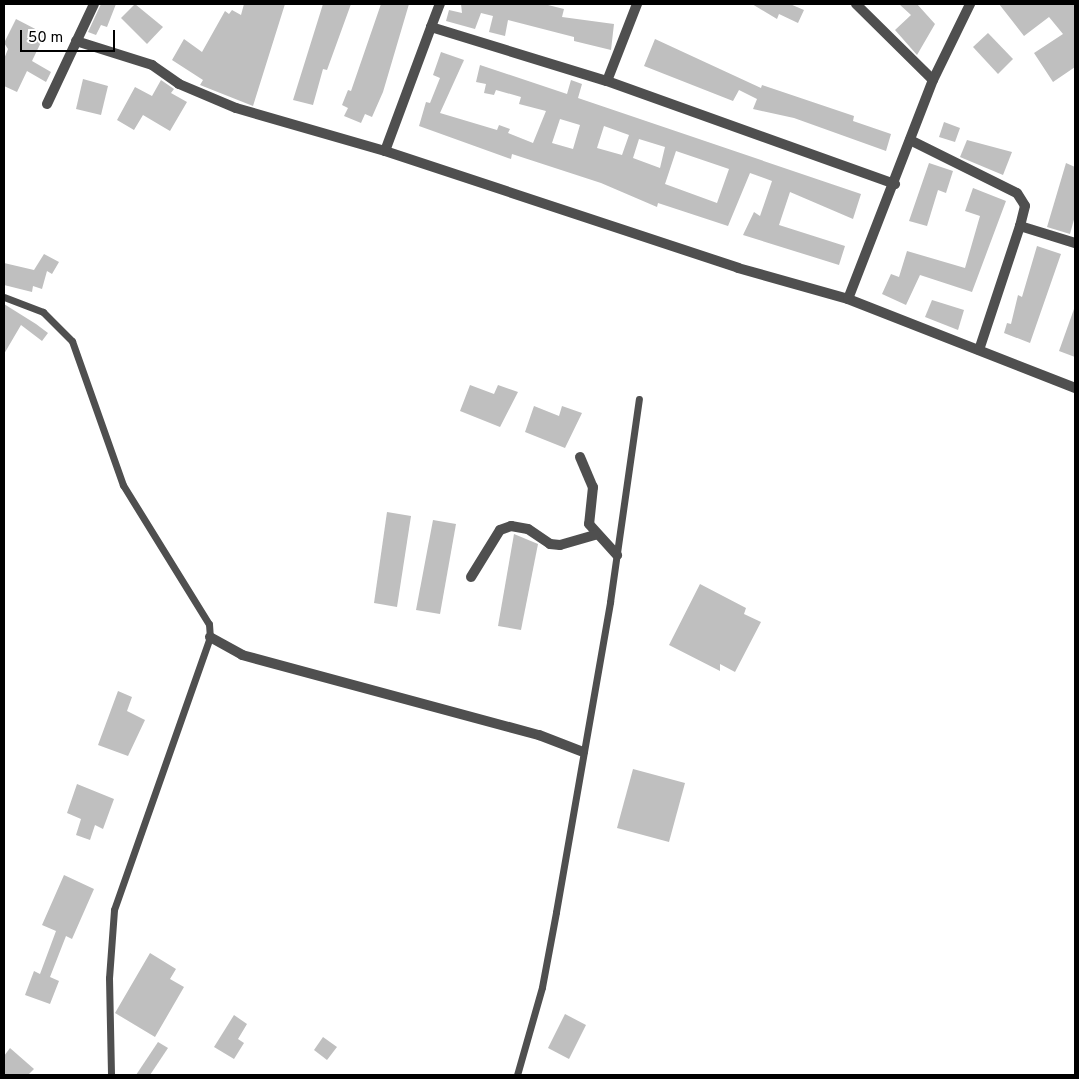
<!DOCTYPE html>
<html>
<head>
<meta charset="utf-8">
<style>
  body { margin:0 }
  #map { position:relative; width:1079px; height:1079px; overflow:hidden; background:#fff; font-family:Overpass,sans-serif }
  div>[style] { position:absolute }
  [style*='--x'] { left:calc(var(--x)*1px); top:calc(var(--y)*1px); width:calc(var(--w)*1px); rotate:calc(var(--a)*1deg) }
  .building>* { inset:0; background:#bfbfbf }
  .lane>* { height:7px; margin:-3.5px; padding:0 3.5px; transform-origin:3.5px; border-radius:3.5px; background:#4f4f4f }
  .street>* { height:10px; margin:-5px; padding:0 5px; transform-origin:5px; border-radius:5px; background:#4f4f4f }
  span { translate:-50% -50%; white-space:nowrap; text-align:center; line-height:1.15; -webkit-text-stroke:4px #fff; paint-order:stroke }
  .frame { position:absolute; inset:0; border:5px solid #000; pointer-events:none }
  .scale { position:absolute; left:20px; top:30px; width:95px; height:22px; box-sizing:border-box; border:2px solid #000; border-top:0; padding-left:6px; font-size:15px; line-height:18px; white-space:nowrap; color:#000; -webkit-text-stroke:4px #fff; paint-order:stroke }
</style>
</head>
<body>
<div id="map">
  <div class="building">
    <div style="clip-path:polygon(101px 4px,116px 4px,107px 27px,101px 25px,96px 35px,88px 32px)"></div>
    <div style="clip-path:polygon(135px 4px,163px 27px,147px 44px,121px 18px)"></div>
    <div style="clip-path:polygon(244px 4px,285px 4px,253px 106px,200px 85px,203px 80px,172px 60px,184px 39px,202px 52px,225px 11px,229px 14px,232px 10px,241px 15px)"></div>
    <div style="clip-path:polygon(323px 4px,351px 4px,327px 70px,323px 69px,313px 105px,293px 100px)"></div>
    <div style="clip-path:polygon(381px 4px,409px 4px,383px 92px,372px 117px,365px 114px,361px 123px,344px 116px,348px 108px,342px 105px,348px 90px,351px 91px)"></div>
    <div style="clip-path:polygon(461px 4px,544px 4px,564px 9px,562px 17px,614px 24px,611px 50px,574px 41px,574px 37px,508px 20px,505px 36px,489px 32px,493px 16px,481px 13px,475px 29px,446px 21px,449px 10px,462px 13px)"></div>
    <div style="clip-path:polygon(752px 4px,790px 4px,804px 10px,798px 23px,779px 14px,777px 19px)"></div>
    <div style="clip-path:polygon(899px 4px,917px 4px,935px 24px,917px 55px,895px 30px,911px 15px)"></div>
    <div style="clip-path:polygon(999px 4px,1075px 4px,1075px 67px,1053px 82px,1034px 53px,1063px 34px,1049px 17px,1024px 36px)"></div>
    <div style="clip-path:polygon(16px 19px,45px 34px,32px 61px,51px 72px,46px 82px,27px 71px,17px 92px,4px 86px,4px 59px,8px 49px,4px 43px)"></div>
    <div style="clip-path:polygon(988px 33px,1013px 59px,998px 74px,973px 47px)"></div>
    <div style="clip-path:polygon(655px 39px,761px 88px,762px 85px,854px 116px,853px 121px,891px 134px,886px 151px,794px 118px,753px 109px,757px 99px,739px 90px,733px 101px,644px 66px)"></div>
    <div style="clip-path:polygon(evenodd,441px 52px,464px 60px,440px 113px,497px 130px,499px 125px,510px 129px,508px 133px,533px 143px,546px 111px,519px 104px,521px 97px,496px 90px,494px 95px,484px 93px,486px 84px,476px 82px,480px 65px,567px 94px,571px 80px,582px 84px,578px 98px,861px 194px,853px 219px,790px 192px,779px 225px,845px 246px,839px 265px,743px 235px,754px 212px,760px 216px,772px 181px,750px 173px,728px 226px,658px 203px,657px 207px,601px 183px,512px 154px,511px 159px,419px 126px,426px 102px,430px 103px,440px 78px,433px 75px,441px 52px,560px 119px,580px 125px,573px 149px,552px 143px,560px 119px,441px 52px,604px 126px,629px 135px,622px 155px,597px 148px,604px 126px,441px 52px,639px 139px,665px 147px,660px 168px,633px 158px,639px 139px,441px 52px,676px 151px,729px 169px,717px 203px,665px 184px,676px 151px)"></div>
    <div style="clip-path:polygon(83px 79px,108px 86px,101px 115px,76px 109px)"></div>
    <div style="clip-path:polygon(161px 80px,174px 89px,171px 93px,187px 102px,170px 131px,143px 115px,134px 130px,117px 120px,135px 87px,152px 96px)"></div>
    <div style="clip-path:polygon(944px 122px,960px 128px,955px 142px,939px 137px)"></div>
    <div style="clip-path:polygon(967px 140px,1012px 152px,1003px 175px,960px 157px)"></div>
    <div style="clip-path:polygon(929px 163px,953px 171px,946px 193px,938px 190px,927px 226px,909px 221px)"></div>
    <div style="clip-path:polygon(1066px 163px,1075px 167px,1075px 216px,1070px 234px,1047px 227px)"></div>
    <div style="clip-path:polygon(973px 188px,1006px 201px,972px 292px,920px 275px,906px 305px,882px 294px,891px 274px,899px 277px,907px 251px,965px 268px,980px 216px,965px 211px)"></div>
    <div style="clip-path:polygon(1037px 246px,1061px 254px,1030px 343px,1004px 333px,1007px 323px,1011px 324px,1018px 295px,1022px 297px)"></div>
    <div style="clip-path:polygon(44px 254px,59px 262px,52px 274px,47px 271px,42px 289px,33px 286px,32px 292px,4px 285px,4px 263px,34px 270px)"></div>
    <div style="clip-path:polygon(932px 300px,964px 310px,958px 330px,925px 317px)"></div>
    <div style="clip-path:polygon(4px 304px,36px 324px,48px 333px,42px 341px,21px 325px,4px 354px)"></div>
    <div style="clip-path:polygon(1074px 309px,1075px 309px,1075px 357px,1059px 351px)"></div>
    <div style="clip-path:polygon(470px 385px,494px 394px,498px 385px,518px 392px,500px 427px,460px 411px)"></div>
    <div style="clip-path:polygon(534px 406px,559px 416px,562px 406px,582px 413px,565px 448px,525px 432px)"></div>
    <div style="clip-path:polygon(387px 512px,411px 516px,397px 607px,374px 603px)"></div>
    <div style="clip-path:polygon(433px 520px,456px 524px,440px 614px,416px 610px)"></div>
    <div style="clip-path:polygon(514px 534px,538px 544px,521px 630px,498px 626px)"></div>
    <div style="clip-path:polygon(700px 584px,746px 608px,744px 614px,761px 622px,735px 672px,720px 664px,720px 671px,669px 645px)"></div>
    <div style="clip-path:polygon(118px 691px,132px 697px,127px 711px,145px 720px,128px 756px,98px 745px)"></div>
    <div style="clip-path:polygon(633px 769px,685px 783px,669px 842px,617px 828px)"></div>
    <div style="clip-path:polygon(77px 784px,114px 799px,103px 829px,95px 825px,90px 840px,76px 835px,81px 819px,67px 813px)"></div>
    <div style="clip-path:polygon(64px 875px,94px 889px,72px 939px,66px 936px,50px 977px,59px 981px,50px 1004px,25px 995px,34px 971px,40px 974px,56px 931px,42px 925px)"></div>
    <div style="clip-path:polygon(150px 953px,176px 969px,170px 979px,184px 987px,155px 1037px,115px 1013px)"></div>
    <div style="clip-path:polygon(565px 1014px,586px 1025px,569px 1059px,548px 1048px)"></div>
    <div style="clip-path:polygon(234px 1015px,247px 1024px,238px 1039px,244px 1043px,234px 1059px,214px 1047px)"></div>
    <div style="clip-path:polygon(323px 1037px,337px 1047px,327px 1060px,314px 1050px)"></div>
    <div style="clip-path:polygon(158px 1042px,168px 1048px,150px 1075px,136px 1075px)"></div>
    <div style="clip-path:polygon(10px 1048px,34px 1069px,28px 1075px,4px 1075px,4px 1056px)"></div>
  </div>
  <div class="lane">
    <div style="--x:4;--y:297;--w:42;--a:21"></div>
    <div style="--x:43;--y:312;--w:41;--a:45"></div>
    <div style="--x:72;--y:341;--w:153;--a:70.5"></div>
    <div style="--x:123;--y:485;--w:163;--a:58.3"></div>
    <div style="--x:209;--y:624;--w:13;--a:86"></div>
    <div style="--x:210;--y:637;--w:289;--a:109.4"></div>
    <div style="--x:114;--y:910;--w:68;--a:94.2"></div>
    <div style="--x:109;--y:978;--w:97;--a:88.8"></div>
    <div style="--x:517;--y:1075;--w:91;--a:-74.1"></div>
    <div style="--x:542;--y:987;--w:76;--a:-79.4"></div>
    <div style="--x:556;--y:912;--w:315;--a:-80.1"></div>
    <div style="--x:610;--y:602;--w:205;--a:-81.9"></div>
  </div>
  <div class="street">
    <div style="--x:856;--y:4;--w:108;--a:44.6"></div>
    <div style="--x:431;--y:27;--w:25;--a:-69"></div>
    <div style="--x:76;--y:41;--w:80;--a:17.5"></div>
    <div style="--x:152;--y:65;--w:33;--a:35"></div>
    <div style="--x:179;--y:84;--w:62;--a:22.8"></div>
    <div style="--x:236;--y:108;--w:155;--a:16.1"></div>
    <div style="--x:385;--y:151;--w:372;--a:18.3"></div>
    <div style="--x:738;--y:268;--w:114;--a:15.7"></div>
    <div style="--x:848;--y:299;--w:244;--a:21.4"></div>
    <div style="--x:607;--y:81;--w:83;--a:-68.7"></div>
    <div style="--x:47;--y:104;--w:110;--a:-64.8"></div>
    <div style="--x:910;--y:140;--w:119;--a:26.4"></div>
    <div style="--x:1017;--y:193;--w:15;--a:58"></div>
    <div style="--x:1025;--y:206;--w:21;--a:104"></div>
    <div style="--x:1020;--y:226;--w:58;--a:17.2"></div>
    <div style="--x:385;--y:151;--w:132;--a:-69.6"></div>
    <div style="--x:431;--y:27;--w:184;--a:17.1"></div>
    <div style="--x:607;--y:81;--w:306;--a:19.7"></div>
    <div style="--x:848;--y:299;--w:235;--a:-68.8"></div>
    <div style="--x:933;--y:80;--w:85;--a:-64"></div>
    <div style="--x:979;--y:350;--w:131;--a:-71.7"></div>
    <div style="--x:580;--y:457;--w:33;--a:67"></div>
    <div style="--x:593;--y:487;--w:37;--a:96"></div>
    <div style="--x:589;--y:524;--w:42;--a:47.9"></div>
    <div style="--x:471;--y:577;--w:55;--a:-58.3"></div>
    <div style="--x:500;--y:530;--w:12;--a:-20"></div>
    <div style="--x:511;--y:526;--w:17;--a:10"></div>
    <div style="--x:528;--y:529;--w:27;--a:34"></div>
    <div style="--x:550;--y:544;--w:10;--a:6"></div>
    <div style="--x:560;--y:545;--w:37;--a:-16"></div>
    <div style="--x:210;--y:637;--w:37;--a:29"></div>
    <div style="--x:242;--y:655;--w:308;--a:15.1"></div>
    <div style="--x:539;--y:735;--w:47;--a:21.1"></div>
  </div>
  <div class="frame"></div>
  <div class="scale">50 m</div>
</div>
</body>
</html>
